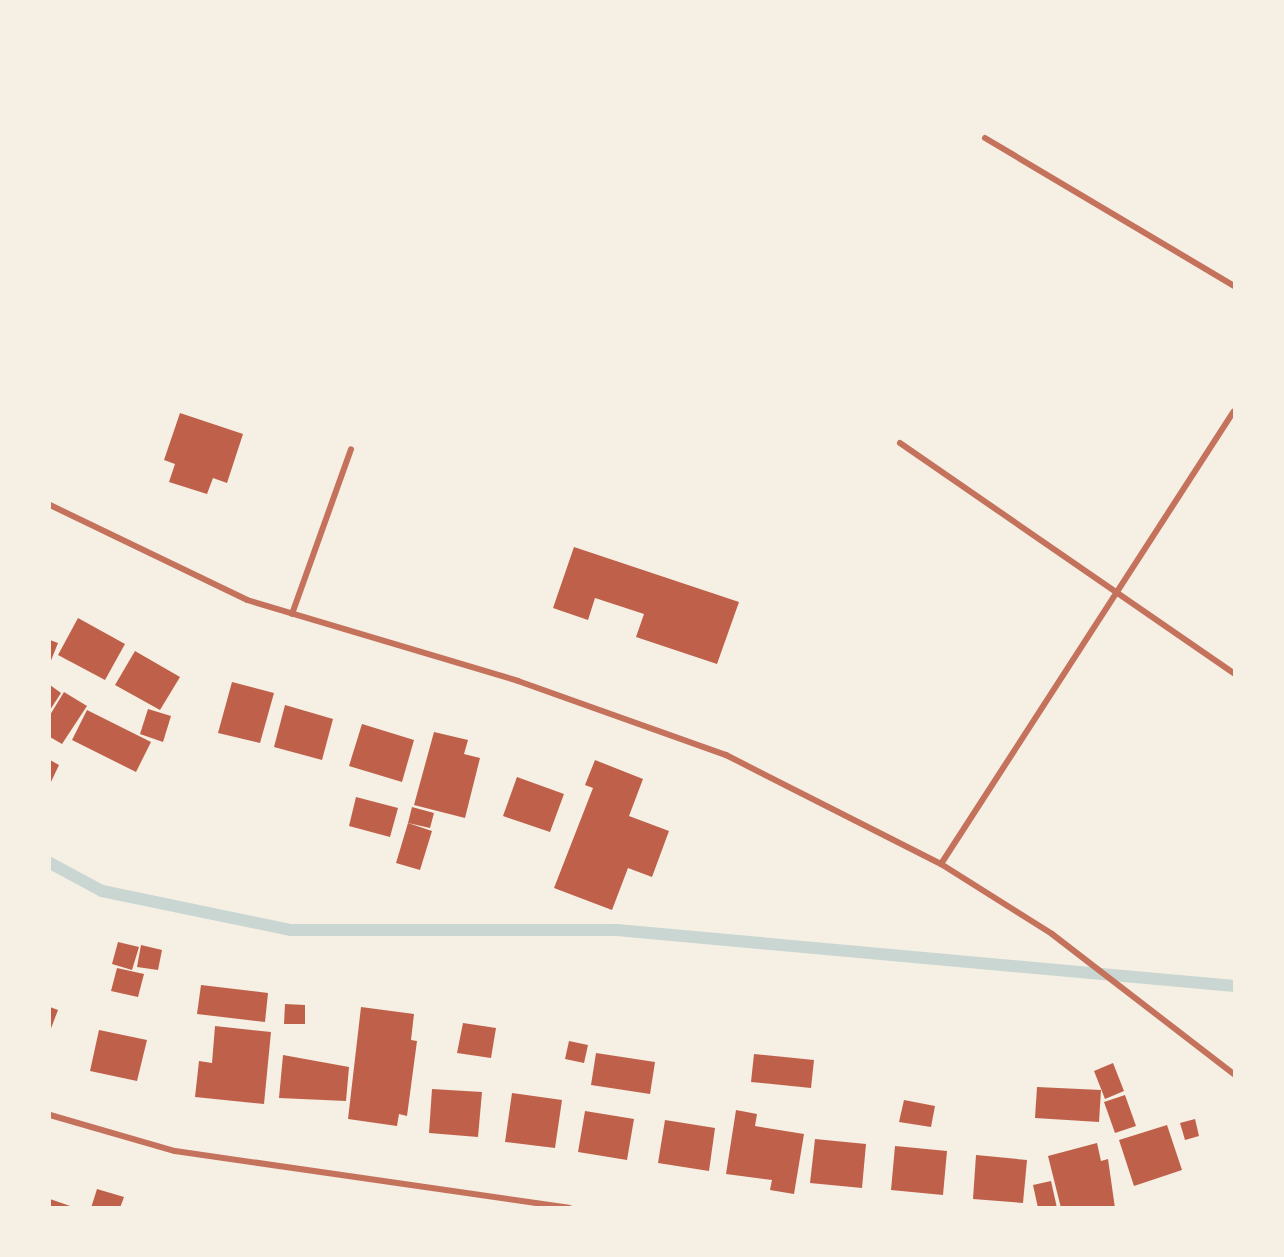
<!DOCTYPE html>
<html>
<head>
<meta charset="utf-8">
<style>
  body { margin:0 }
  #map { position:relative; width:1284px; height:1257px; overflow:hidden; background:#f6efe4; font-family:"Varela Round",sans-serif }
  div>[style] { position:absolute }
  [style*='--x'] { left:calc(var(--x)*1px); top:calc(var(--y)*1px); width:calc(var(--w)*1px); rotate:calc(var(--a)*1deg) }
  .stream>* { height:12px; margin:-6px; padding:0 6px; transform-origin:6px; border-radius:6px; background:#c9d6d2 }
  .building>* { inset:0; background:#bf614a }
  .minor>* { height:6px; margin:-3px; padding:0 3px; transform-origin:3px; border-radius:3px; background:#c5725c }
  span { translate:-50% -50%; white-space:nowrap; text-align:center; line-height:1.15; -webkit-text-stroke:5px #f6efe4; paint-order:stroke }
  .frame { position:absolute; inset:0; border:51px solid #f6efe4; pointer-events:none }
</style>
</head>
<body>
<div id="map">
  <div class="stream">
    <div style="--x:50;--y:863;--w:59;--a:28.3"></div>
    <div style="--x:102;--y:891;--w:193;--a:11.7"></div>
    <div style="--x:291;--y:930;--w:326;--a:0"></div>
    <div style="--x:617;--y:930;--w:620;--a:5.19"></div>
  </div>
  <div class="building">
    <div style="clip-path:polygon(180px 413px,243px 434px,227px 483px,213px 478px,207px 494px,169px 482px,175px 464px,164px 460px)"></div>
    <div style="clip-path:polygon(574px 547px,739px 602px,717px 664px,636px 637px,644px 614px,595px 598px,588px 620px,553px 608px)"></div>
    <div style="clip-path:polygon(78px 618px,125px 644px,105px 680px,58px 655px)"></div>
    <div style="clip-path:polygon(50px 640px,58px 643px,50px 663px)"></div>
    <div style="clip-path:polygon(135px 651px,180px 677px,160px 710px,115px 685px)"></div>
    <div style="clip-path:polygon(232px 682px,274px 693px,260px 743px,218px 733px)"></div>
    <div style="clip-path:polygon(50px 685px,61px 693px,50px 710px)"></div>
    <div style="clip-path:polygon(64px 692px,87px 706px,62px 744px,50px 737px,50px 715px)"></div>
    <div style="clip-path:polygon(285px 705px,333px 719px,322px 760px,274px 747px)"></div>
    <div style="clip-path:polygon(148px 709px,171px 716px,163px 742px,140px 734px)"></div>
    <div style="clip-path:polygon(87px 710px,151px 742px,136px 772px,72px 740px)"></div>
    <div style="clip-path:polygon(362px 724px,414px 740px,402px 782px,349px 766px)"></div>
    <div style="clip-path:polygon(434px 732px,468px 740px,464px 754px,480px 758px,465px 818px,414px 805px)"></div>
    <div style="clip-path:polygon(50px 760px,59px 765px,50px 784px)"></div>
    <div style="clip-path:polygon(595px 760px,643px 779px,629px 816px,669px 831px,652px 877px,628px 868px,612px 910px,554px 888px,593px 788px,585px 785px)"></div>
    <div style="clip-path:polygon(517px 777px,564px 794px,550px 832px,503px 816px)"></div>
    <div style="clip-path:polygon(356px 797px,398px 808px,390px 837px,349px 826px)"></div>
    <div style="clip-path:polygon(412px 807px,434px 813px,430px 828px,408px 823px)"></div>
    <div style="clip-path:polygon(408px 823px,432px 831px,420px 870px,396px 863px)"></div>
    <div style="clip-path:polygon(118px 942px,139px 947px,132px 970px,112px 964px)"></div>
    <div style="clip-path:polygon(141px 945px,162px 950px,158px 970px,137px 967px)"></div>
    <div style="clip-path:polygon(117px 968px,144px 974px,138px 997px,111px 991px)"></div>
    <div style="clip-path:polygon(201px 985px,268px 993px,265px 1022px,197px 1014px)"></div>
    <div style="clip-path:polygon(285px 1004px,305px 1005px,305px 1024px,284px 1024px)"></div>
    <div style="clip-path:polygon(50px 1007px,58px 1010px,50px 1031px)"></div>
    <div style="clip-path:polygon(361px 1007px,414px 1014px,411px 1040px,417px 1041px,407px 1116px,399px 1114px,397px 1126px,348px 1119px)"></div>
    <div style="clip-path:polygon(463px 1023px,496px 1028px,491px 1058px,457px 1053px)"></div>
    <div style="clip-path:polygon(215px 1026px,271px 1032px,264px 1104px,195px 1097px,199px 1061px,212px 1063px)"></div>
    <div style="clip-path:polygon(99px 1030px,147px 1040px,137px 1081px,90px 1071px)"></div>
    <div style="clip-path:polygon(569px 1041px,588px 1045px,584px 1063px,565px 1059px)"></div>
    <div style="clip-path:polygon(596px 1053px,655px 1062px,650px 1094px,591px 1085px)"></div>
    <div style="clip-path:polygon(754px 1054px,814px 1060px,811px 1088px,751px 1082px)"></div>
    <div style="clip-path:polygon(283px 1055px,349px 1067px,346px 1101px,279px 1098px)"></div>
    <div style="clip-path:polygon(1113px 1063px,1124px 1091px,1105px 1099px,1094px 1071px)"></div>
    <div style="clip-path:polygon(1037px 1087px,1101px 1090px,1099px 1122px,1035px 1118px)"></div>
    <div style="clip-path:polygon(432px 1089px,482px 1092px,478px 1137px,429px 1133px)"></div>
    <div style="clip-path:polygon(512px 1093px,562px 1100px,555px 1148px,505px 1142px)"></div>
    <div style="clip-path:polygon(1125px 1095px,1136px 1126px,1115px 1133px,1104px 1102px)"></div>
    <div style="clip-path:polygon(904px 1100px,935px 1106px,931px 1127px,899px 1122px)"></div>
    <div style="clip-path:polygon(736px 1110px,757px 1114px,755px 1126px,804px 1134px,794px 1194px,770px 1190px,772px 1180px,726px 1174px)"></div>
    <div style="clip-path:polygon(585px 1111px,634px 1119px,627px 1160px,578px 1152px)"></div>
    <div style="clip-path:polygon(1195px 1119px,1199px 1136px,1185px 1140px,1180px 1123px)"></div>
    <div style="clip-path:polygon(665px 1120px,715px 1128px,709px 1171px,658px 1163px)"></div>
    <div style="clip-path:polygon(1167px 1125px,1182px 1170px,1134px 1186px,1119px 1140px)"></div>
    <div style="clip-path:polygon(815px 1139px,866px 1144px,862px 1188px,810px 1183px)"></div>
    <div style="clip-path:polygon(1097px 1143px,1101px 1161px,1108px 1159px,1115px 1208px,1061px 1208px,1048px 1156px)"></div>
    <div style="clip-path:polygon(895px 1146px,947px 1151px,943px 1195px,891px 1190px)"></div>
    <div style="clip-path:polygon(976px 1155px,1027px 1160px,1023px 1203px,973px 1199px)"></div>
    <div style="clip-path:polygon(1051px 1181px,1057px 1208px,1038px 1208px,1033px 1185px)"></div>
    <div style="clip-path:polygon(97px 1189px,124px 1197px,120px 1208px,91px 1208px)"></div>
    <div style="clip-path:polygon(50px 1199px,73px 1207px,73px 1208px,50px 1208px)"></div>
  </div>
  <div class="minor">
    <div style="--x:985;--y:138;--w:290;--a:30.7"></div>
    <div style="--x:900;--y:443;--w:406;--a:34.6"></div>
    <div style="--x:50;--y:505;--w:219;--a:25.7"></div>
    <div style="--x:247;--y:600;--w:283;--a:16.6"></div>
    <div style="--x:518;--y:681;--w:221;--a:19.6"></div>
    <div style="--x:726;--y:755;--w:241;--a:26.9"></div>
    <div style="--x:941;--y:864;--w:131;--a:32.2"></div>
    <div style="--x:1052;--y:934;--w:230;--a:37.6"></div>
    <div style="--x:292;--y:614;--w:175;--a:-70.3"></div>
    <div style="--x:941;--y:864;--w:539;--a:-57.11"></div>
    <div style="--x:50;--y:1115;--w:130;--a:16.1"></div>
    <div style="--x:175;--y:1151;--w:398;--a:8.2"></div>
  </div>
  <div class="frame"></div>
</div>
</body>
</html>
